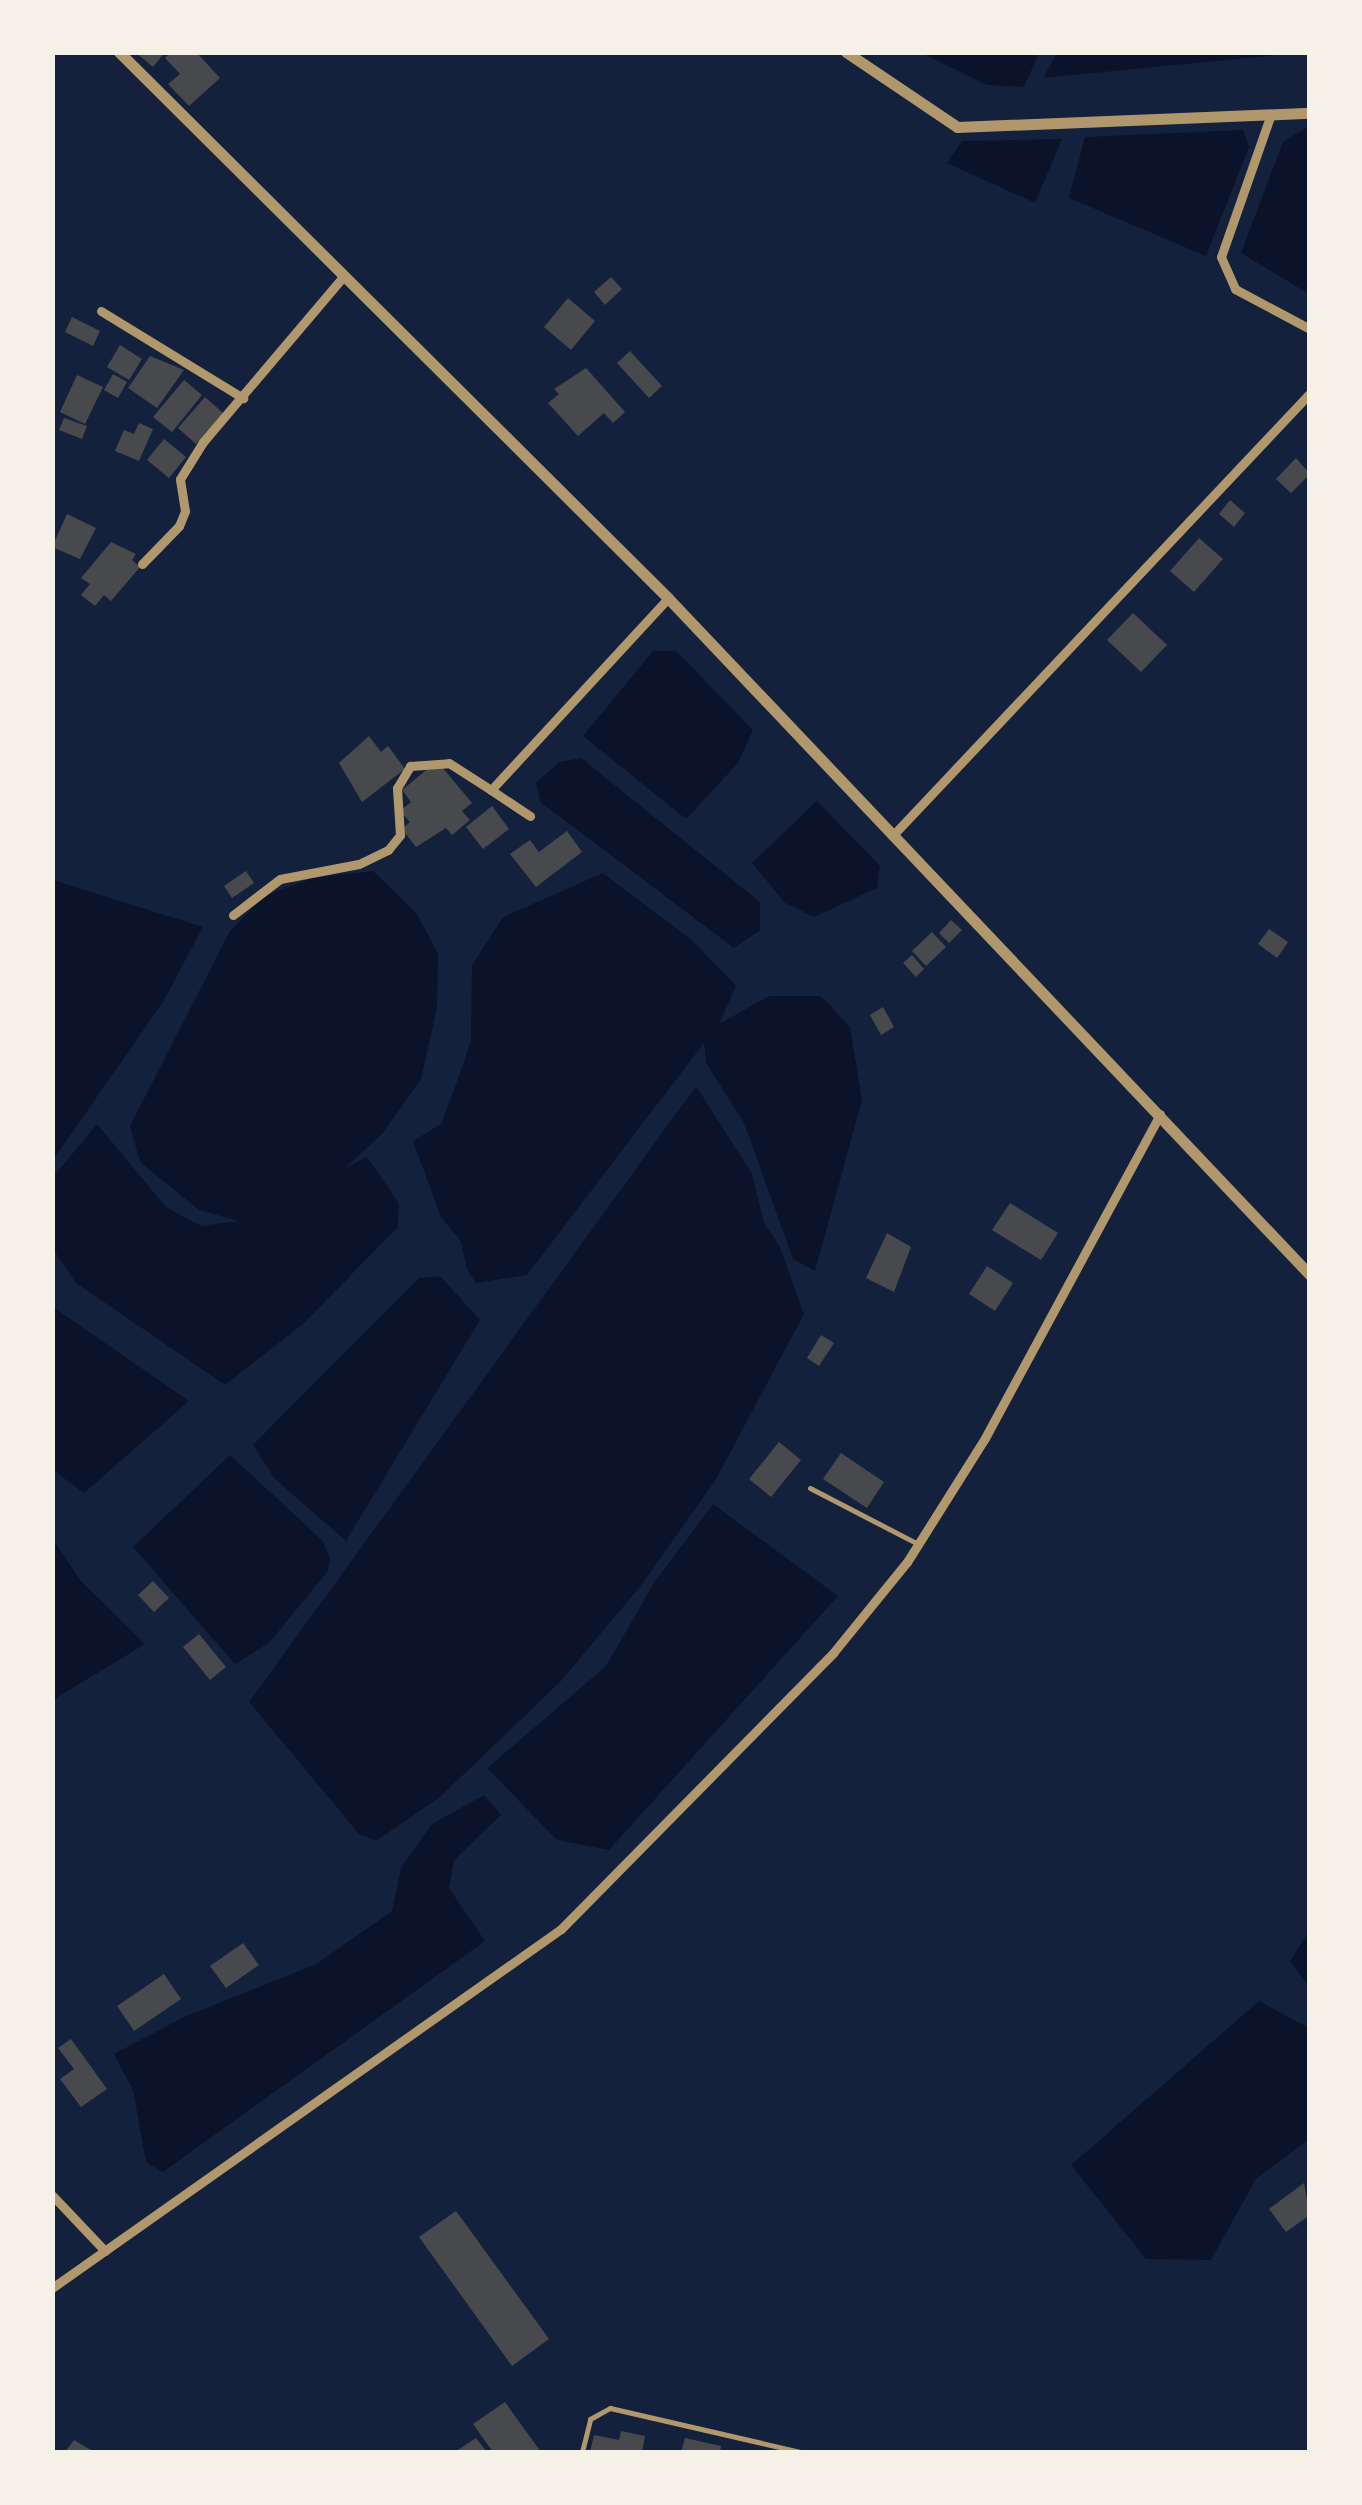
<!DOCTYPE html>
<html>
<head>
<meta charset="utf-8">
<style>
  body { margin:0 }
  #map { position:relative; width:1362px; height:2505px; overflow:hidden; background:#14213d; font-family:"DM Sans",sans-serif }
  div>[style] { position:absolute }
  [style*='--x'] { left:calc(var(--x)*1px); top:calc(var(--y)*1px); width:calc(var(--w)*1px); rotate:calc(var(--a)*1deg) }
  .water>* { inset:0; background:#0b132b }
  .building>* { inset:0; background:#48494c }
  .service>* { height:5px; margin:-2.5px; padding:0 2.5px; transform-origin:2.5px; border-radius:2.5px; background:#b1986c }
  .minor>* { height:9px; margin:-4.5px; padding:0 4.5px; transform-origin:4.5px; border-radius:4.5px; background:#b1986c }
  .tertiary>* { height:11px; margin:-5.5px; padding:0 5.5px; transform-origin:5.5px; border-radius:5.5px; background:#b1986c }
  span { translate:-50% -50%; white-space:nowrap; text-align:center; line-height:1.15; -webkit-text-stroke:8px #f6f1e7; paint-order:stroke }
  .frame { position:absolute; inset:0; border:55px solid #f6f1e7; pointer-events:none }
</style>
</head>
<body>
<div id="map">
  <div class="water">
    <div style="clip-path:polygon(921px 53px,1039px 53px,1024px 87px,987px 85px)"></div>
    <div style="clip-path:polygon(1057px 53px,1057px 52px,1297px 53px,1043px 78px)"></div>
    <div style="clip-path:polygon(1309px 126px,1310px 293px,1309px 294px,1241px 253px,1283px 142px)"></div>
    <div style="clip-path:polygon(1243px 130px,1249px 147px,1206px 256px,1069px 198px,1085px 137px)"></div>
    <div style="clip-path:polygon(1062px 139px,1035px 203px,947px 163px,962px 141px)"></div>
    <div style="clip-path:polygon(653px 651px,676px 651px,753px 730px,738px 763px,686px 819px,583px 736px)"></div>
    <div style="clip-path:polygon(581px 758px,760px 902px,760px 930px,734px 948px,540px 802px,536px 782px,560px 762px)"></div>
    <div style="clip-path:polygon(817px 801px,880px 866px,877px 888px,814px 917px,785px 903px,752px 863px)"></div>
    <div style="clip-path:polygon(373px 871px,417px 914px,438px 954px,437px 1008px,421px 1079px,383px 1133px,345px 1168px,367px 1157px,399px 1203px,398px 1227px,303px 1324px,225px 1385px,76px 1283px,53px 1249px,53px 1177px,97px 1124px,166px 1207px,201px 1226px,239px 1221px,199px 1210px,140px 1162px,130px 1126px,230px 931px,264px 896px,313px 878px)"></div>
    <div style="clip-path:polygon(603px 873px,693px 941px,736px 986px,719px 1024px,769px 996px,821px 996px,850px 1027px,862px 1100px,815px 1271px,793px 1259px,744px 1123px,706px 1063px,704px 1043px,527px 1275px,476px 1283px,467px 1270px,461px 1241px,441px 1217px,413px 1141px,441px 1124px,462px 1068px,471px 1040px,472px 965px,503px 917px)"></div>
    <div style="clip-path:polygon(53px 880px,203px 927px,163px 1002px,53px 1160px)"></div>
    <div style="clip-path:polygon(696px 1086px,752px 1174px,764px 1223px,779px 1245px,804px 1314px,715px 1481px,639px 1588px,560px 1682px,440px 1797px,376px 1841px,359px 1834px,249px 1702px)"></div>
    <div style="clip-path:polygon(440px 1276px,480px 1320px,346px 1541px,274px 1478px,253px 1445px,419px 1278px)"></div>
    <div style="clip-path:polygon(53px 1307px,189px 1401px,84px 1493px,53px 1470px)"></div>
    <div style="clip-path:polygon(230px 1455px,323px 1541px,330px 1559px,328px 1571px,269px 1643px,235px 1664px,133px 1547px)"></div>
    <div style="clip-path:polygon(713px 1504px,838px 1596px,609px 1850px,557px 1840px,487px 1768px,606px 1666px,655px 1581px)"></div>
    <div style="clip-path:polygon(52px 1538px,81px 1581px,145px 1644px,53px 1700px)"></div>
    <div style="clip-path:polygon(484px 1795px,501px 1815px,454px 1860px,449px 1888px,485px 1941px,163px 2172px,146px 2162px,133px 2090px,114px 2054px,184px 2017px,316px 1964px,392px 1911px,401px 1868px,432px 1824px)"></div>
    <div style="clip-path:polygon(1309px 1931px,1309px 1987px,1290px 1961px)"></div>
    <div style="clip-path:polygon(1259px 2001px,1309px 2028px,1309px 2139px,1256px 2179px,1211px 2260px,1146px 2259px,1071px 2165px)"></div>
  </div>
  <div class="building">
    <div style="clip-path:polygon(135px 52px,165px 52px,153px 67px)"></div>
    <div style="clip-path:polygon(171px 52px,196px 52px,220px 78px,189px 106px,168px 84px,180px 74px,165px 58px)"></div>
    <div style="clip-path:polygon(611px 277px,622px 289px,605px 305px,594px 292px)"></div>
    <div style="clip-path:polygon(568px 298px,595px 321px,571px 350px,544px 327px)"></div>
    <div style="clip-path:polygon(72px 317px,100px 331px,93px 346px,65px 332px)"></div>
    <div style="clip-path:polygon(120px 345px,142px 359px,129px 380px,107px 367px)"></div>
    <div style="clip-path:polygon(630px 351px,662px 386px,649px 398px,617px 363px)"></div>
    <div style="clip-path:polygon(150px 356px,184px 370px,157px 408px,128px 388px)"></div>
    <div style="clip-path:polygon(586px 368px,625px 412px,613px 423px,604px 413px,578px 436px,548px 403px,559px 394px,554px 389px)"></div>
    <div style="clip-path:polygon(113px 374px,127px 382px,118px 398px,104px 390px)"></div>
    <div style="clip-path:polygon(77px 375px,103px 387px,85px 424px,60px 412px)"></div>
    <div style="clip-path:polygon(184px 380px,202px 395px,172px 432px,153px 417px)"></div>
    <div style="clip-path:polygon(205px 397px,223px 413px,196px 444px,178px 428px)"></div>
    <div style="clip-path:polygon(64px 418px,87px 426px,82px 439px,59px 430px)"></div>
    <div style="clip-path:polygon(139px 423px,153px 429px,139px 461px,115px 451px,124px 430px,134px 434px)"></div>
    <div style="clip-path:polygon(164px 439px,186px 457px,169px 478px,147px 460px)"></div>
    <div style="clip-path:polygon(1296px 458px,1310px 474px,1291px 493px,1276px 479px)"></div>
    <div style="clip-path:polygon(1230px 500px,1245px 513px,1234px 527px,1219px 514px)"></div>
    <div style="clip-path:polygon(67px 514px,96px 528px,80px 559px,52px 547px)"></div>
    <div style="clip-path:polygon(1199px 538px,1223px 559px,1194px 592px,1170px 571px)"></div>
    <div style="clip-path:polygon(111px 542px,136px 554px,132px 560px,140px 567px,111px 601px,104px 595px,95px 606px,81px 595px,90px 584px,81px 578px)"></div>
    <div style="clip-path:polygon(1133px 613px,1167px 645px,1141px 672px,1107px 640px)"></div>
    <div style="clip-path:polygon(369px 736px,381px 752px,388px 746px,405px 769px,362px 802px,339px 763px)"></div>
    <div style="clip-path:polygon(437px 761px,472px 803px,462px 811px,470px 820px,452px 835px,446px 828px,416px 847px,402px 829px,410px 822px,400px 811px,411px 802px,402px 790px)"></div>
    <div style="clip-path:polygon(492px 806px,509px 829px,483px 849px,466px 827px)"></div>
    <div style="clip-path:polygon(567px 831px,582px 852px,536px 887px,510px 854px,530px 840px,539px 852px)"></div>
    <div style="clip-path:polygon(246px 871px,254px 883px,232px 898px,224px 886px)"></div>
    <div style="clip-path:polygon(951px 920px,962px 930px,949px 943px,939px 933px)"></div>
    <div style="clip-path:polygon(1269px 929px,1288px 942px,1277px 958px,1258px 944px)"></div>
    <div style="clip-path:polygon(932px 932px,946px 947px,926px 966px,912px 951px)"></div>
    <div style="clip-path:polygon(912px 955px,924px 969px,916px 977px,903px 963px)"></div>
    <div style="clip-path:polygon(883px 1007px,894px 1027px,881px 1035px,870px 1015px)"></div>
    <div style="clip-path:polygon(1010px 1203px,1058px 1233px,1041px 1260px,992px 1230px)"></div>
    <div style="clip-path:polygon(887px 1233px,911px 1247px,894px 1292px,866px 1278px)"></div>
    <div style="clip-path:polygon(987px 1266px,1013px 1283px,995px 1311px,969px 1294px)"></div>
    <div style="clip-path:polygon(821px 1335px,834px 1343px,819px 1366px,807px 1358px)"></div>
    <div style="clip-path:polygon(779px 1442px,801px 1460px,771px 1497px,749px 1479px)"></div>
    <div style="clip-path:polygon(841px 1453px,884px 1482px,867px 1508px,823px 1479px)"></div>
    <div style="clip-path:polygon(153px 1581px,169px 1598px,154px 1612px,138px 1595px)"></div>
    <div style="clip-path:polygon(199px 1634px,226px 1667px,210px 1680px,183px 1647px)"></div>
    <div style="clip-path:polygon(243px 1943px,259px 1965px,226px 1988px,210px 1966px)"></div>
    <div style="clip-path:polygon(164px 1974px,181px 1999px,134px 2031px,117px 2006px)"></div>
    <div style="clip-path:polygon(71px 2039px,107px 2089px,81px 2107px,60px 2079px,74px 2069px,58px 2048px)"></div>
    <div style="clip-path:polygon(1304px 2183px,1310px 2215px,1286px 2232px,1269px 2209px)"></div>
    <div style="clip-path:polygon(456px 2211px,549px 2339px,512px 2366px,419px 2237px)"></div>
    <div style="clip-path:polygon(505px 2402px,541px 2452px,493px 2452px,473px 2424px)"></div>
    <div style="clip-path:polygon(621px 2431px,645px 2436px,642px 2452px,590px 2452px,594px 2435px,619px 2440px)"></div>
    <div style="clip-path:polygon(476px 2438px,487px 2452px,455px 2452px)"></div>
    <div style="clip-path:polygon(685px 2438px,721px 2446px,720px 2452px,681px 2452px)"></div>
    <div style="clip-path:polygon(74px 2440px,94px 2452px,65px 2452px)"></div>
  </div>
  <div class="service">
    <div style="--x:810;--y:1488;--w:122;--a:27.4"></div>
    <div style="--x:582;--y:2452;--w:34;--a:-76"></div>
    <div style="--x:590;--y:2419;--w:23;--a:-29"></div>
    <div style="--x:610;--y:2408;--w:196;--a:13"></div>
  </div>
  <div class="minor">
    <div style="--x:1271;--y:114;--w:151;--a:109.3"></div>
    <div style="--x:1221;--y:257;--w:35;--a:66"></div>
    <div style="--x:1235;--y:289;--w:85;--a:28.1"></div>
    <div style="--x:101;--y:311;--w:167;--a:31.5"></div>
    <div style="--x:142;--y:564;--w:53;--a:-45.8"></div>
    <div style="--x:179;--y:526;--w:16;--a:-68"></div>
    <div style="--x:185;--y:511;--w:32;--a:-99"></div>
    <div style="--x:180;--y:479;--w:44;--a:-58.1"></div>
    <div style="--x:203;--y:442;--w:216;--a:-49.7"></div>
    <div style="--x:491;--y:790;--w:47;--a:33.7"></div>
    <div style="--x:895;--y:833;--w:605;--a:-46.67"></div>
    <div style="--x:233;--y:915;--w:59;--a:-37.5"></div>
    <div style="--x:280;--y:879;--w:80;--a:-10.8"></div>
    <div style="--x:359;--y:864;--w:32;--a:-26"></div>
    <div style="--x:388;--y:850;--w:19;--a:-51"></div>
    <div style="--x:400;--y:835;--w:47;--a:-93.7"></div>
    <div style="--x:397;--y:788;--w:26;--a:-59"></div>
    <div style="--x:410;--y:766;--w:39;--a:-4"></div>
    <div style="--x:449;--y:763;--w:50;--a:32.7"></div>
    <div style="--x:491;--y:790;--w:261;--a:-47.3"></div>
    <div style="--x:52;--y:2195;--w:77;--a:46.6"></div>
    <div style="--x:52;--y:2288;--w:623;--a:-35.2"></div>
    <div style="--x:561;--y:1929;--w:388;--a:-45.4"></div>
    <div style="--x:833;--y:1653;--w:117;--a:-50.9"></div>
    <div style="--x:907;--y:1562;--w:146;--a:-57.8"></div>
    <div style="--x:985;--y:1438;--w:368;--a:-61.6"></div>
  </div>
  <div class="tertiary">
    <div style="--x:119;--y:52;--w:774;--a:44.84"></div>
    <div style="--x:668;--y:598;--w:933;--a:46.52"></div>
    <div style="--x:846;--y:52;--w:134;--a:34"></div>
    <div style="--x:957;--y:127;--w:353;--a:-2.3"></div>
  </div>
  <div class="frame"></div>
</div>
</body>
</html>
